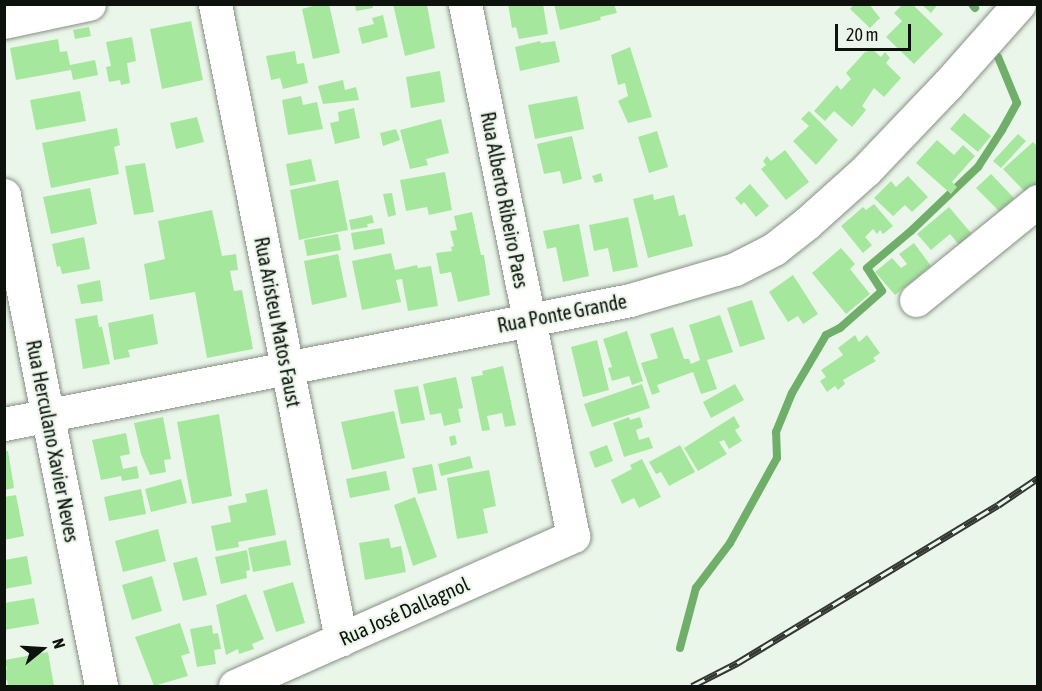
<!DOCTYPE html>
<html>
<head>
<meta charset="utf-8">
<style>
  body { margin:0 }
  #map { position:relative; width:1042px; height:691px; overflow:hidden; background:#ebf6ea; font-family:"Asap Condensed",sans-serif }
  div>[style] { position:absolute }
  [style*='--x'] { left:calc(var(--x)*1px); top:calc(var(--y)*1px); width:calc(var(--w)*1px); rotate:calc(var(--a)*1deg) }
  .stream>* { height:8px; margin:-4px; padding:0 4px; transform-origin:4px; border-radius:4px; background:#70af69 }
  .building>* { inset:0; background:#a6e79e }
  .roads { filter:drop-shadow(0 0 2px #869084) drop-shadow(0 0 2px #869084) }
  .minor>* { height:33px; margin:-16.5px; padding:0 16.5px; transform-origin:16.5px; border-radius:16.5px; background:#fff }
  .rail>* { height:7px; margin-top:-3.5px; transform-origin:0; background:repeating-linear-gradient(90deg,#ebf6ea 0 14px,#323731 0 28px); box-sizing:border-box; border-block:2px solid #323731 }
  span { translate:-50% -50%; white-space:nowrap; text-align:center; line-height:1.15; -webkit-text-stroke:4.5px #ebf6ea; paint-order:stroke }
  .street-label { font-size:20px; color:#0e120d }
  .frame { position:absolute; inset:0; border:6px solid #0e120d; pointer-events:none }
  .north { position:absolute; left:12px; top:619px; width:60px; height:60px; -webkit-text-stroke:4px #ebf6ea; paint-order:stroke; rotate:72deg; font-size:16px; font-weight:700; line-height:24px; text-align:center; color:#0e120d }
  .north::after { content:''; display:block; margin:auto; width:21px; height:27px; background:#0e120d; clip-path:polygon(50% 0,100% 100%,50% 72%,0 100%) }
  .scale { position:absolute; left:835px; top:24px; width:76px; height:27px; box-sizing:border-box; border:3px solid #0e120d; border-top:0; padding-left:8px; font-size:18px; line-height:21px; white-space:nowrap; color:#0e120d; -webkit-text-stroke:4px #ebf6ea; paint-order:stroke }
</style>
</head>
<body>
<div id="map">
  <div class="stream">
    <div style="--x:972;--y:4;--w:5;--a:53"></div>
    <div style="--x:680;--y:648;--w:62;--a:-75.1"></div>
    <div style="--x:696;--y:588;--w:56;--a:-52.9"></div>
    <div style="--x:730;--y:543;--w:97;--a:-61.1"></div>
    <div style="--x:777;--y:458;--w:26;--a:-92"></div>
    <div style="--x:776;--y:432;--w:42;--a:-67.7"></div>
    <div style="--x:792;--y:393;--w:67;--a:-59.6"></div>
    <div style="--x:826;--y:335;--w:16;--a:-27"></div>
    <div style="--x:840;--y:328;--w:56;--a:-41.4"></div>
    <div style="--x:882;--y:291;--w:27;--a:-123"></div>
    <div style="--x:867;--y:268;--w:57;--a:-40.1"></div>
    <div style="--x:911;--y:231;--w:93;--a:-43.7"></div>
    <div style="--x:978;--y:167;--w:44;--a:-57"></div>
    <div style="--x:1002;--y:130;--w:31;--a:-61"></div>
    <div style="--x:1017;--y:103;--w:50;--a:-112.4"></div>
  </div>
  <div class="building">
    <div style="clip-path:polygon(320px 4px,329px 4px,340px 53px,313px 59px,302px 9px)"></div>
    <div style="clip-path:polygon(355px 4px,372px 4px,373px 8px,356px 11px)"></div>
    <div style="clip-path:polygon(393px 4px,427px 5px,435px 48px,405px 56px)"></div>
    <div style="clip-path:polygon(508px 4px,543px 4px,548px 34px,519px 39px,516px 27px,512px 28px)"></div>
    <div style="clip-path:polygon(554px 4px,614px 4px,617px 13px,600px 17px,601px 20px,560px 30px)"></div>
    <div style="clip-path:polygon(854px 4px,869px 4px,880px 18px,870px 28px,850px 9px)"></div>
    <div style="clip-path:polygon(903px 4px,912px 4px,943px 34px,914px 64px,886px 37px,902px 21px,894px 13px)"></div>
    <div style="clip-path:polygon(921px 4px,938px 4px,931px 13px)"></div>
    <div style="clip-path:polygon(383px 15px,388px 37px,362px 44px,358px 28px,374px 24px,372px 18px)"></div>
    <div style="clip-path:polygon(191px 21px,203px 80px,162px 89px,150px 29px)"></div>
    <div style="clip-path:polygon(89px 27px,91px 36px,75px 39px,73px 30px)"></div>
    <div style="clip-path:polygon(132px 37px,136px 61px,127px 63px,130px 83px,121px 85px,120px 80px,109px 82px,106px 67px,111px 66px,106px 42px)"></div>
    <div style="clip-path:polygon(58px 39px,60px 52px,67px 51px,70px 65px,95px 60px,98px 75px,73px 80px,71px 70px,16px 80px,10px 48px)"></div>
    <div style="clip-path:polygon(540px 41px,541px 43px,555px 41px,560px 62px,520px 71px,515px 47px)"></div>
    <div style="clip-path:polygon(630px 47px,652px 117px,628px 123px,618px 101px,628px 96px,625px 83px,618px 85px,611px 55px)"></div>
    <div style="clip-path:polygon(873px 50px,881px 57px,885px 52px,890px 58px,886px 63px,901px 78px,884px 97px,874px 88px,862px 106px,866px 110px,852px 127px,834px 111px,825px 121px,814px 111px,837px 85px,841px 90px,851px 79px,846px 73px,865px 52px)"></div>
    <div style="clip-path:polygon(295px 51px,297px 64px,304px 63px,308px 83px,283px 89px,280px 78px,271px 80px,266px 56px)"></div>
    <div style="clip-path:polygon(440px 71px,445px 102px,411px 108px,406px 77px)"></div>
    <div style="clip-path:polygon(343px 80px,345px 90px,356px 87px,359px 100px,323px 104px,318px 86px)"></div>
    <div style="clip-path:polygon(80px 91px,86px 121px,36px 130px,30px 100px)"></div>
    <div style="clip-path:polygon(301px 96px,303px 105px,317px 102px,323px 129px,288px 135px,282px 100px)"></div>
    <div style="clip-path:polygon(577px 96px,584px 129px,535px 139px,528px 105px)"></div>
    <div style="clip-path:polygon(354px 108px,360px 138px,335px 144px,330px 123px,339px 121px,338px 112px)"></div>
    <div style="clip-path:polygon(809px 111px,838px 140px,816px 165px,793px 141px,809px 126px,801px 119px)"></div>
    <div style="clip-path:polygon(964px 113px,991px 136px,978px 152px,950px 129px)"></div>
    <div style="clip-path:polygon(197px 117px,204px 142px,176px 149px,170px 123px)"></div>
    <div style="clip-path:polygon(441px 119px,449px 153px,426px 159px,428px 165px,410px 169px,400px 130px)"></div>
    <div style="clip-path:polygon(117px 128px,120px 145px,114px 147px,119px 174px,51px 188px,42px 143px)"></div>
    <div style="clip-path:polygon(396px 129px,400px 140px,383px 146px,380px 133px)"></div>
    <div style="clip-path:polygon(657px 131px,668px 167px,649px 173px,638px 137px)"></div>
    <div style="clip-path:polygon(1018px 134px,1026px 141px,1001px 168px,993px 161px)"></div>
    <div style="clip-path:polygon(572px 136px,582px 179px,563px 184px,560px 171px,544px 174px,537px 144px)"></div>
    <div style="clip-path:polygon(937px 140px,954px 155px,963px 145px,975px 156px,952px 182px,957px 187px,951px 194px,916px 163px)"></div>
    <div style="clip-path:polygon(1033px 142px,1038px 147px,1038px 191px,1027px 194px,1003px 169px)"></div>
    <div style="clip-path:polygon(785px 150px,809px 182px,786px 200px,761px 169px,766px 165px,763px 161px,767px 156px,771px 161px)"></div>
    <div style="clip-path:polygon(311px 159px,316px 181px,290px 186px,286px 164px)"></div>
    <div style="clip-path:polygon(145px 163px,154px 212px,134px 215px,125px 166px)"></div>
    <div style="clip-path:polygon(445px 172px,452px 210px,429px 215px,427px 207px,406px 211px,400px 180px)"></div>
    <div style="clip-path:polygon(601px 173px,603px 181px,595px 183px,592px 176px)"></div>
    <div style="clip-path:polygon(991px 174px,1014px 198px,1000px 212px,976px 188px)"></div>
    <div style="clip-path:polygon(908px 176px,928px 197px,912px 212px,905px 205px,893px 216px,874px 198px,891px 181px,896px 187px)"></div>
    <div style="clip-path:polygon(338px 180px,348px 230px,299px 240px,290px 190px)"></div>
    <div style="clip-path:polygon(750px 184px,769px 206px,756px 217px,744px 202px,741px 205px,735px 198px)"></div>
    <div style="clip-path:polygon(90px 188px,97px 224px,51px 234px,43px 197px)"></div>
    <div style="clip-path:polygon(392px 193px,396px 215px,388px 217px,383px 194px)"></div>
    <div style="clip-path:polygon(653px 194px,654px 200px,674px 195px,679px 216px,685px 214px,693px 246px,648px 258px,633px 199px)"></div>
    <div style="clip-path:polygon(874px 204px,893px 226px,883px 234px,880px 230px,877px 234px,873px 229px,865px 237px,872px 245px,863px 253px,841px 226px,863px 207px,866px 210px)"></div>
    <div style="clip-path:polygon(949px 207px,977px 240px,964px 251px,950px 234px,931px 250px,917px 234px)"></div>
    <div style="clip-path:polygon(212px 210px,222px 256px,236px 254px,238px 270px,230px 271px,234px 291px,242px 290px,253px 349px,207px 358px,195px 292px,150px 300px,144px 264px,165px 259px,158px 221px)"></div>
    <div style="clip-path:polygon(472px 212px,481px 255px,484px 255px,490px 295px,458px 302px,451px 272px,440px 274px,436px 253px,452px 251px,451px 247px,454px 246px,450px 231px,457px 230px,454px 216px)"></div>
    <div style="clip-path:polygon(372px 215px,374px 223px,367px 224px,368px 227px,351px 230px,349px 220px)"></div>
    <div style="clip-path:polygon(628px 217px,638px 267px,613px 272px,608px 248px,594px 251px,589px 225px)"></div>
    <div style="clip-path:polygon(579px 224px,589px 276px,563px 282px,556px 247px,547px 249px,543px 231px)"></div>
    <div style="clip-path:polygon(382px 228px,385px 244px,354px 250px,351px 233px)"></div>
    <div style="clip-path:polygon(338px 234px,341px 250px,307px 256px,304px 240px)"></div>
    <div style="clip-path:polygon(84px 237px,90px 269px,62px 274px,60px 266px,57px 267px,52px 244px)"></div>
    <div style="clip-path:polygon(914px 243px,931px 266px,895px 295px,875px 272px,892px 258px,901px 268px,907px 264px,899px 254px)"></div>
    <div style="clip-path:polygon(841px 248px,855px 264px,850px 269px,870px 294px,846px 314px,812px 273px)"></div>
    <div style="clip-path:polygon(391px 253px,395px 270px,417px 265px,418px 268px,431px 266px,438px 306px,408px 311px,402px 279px,396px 280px,401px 302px,362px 310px,352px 261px)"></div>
    <div style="clip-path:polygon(338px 254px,347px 297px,312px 305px,304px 261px)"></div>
    <div style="clip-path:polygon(793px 275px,818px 314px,803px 324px,798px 316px,788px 322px,769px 292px)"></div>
    <div style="clip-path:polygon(100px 280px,103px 301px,81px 304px,77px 285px)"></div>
    <div style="clip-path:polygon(752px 300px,765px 339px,740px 347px,727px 308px)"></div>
    <div style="clip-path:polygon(153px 314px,158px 344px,128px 350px,130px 357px,114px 360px,108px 323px)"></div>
    <div style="clip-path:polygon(97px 315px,99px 327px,102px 327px,110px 364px,83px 369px,75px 319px)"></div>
    <div style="clip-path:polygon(720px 315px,733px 352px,707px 360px,717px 389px,701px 394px,693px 372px,657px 385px,660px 392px,652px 395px,641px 363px,658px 358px,650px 334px,673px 327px,684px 359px,689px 359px,691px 364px,700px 360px,689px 325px)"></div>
    <div style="clip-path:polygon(627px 331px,643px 381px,632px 385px,629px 376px,612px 381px,608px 368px,612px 367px,603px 339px)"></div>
    <div style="clip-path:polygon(855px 335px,859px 342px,867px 335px,880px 353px,873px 358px,876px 361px,843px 380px,845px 384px,838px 390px,835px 386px,827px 392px,820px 381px,826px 377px,821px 370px,843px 355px,838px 348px)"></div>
    <div style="clip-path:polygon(597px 340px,609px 390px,583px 397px,571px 347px)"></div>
    <div style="clip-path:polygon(503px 366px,516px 425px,505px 427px,502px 413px,487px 416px,490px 430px,482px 431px,471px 377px,483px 375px,482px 371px)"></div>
    <div style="clip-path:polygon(456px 377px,463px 408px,458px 409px,461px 422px,444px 426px,441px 413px,430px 415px,423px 384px)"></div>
    <div style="clip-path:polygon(642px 384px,650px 408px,592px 427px,584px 404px)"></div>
    <div style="clip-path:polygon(735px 384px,744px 400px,711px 418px,703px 402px)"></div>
    <div style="clip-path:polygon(418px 386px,425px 420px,401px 424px,394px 390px)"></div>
    <div style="clip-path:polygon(394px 411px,405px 458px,352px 470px,341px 422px)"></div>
    <div style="clip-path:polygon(219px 414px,232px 496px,192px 504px,177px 422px)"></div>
    <div style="clip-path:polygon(734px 416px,740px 427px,735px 430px,742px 441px,729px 449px,724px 440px,719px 442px,727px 454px,698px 471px,684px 448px)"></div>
    <div style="clip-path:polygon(163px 417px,171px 459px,164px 460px,166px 472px,150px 475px,141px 454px,134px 423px)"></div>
    <div style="clip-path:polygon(629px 417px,630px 420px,640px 417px,643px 427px,636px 430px,639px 440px,649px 437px,653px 448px,624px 457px,613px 423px)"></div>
    <div style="clip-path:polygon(126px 433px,130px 454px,120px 456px,123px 469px,137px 466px,139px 478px,122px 481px,121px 476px,101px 480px,92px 440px)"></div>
    <div style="clip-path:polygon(455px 435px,457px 444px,451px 446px,449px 437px)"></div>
    <div style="clip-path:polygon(607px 445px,613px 461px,595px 468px,589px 452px)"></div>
    <div style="clip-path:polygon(680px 445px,695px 472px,669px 486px,661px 472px,656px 474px,649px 462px)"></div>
    <div style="clip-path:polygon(4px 451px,8px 451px,14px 488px,4px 490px)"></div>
    <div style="clip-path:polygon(470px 456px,473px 468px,441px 476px,438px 464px)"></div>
    <div style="clip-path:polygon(642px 459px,661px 497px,639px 508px,634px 498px,622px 504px,611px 480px,632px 469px,630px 465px)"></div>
    <div style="clip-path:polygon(432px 464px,437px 490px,418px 494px,412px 468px)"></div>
    <div style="clip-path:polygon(489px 470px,496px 506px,483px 509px,488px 533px,457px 539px,447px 478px)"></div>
    <div style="clip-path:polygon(386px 471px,390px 490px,350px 498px,346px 479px)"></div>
    <div style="clip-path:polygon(181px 479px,187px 503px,151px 512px,145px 489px)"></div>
    <div style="clip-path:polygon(141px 489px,146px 514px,109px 521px,104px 497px)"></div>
    <div style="clip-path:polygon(267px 489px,276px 535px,238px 542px,239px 547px,216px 551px,211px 526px,231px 522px,228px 506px,247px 502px,245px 494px)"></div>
    <div style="clip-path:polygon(16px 495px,24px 536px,4px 540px,4px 497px)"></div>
    <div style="clip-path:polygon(415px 497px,437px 557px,413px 566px,394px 505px)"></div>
    <div style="clip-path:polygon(158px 529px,166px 561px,123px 572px,115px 541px)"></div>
    <div style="clip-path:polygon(389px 538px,391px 548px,401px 546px,406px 572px,365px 580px,359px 543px)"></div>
    <div style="clip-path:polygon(286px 540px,291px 565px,253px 572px,248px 548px)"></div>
    <div style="clip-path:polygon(247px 550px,250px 570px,246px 571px,247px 578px,221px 584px,215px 557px)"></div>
    <div style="clip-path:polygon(27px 556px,32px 584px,4px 589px,4px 560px)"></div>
    <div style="clip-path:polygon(197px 557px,207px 595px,183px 601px,173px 563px)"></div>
    <div style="clip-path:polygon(152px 576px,162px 611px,132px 620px,122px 585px)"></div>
    <div style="clip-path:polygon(293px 582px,305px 623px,276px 632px,263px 591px)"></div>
    <div style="clip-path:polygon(246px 594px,264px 639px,252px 644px,254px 649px,239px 654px,238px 649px,226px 655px,216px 605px)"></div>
    <div style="clip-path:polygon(34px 598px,39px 624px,4px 630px,4px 603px)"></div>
    <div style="clip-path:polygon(180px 623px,190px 653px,181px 656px,188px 676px,154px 686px,135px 637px)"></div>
    <div style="clip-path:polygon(212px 625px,213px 634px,218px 633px,221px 649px,214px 650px,216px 664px,197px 667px,190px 629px)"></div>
    <div style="clip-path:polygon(48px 652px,54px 686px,8px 686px,7px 680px,4px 681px,4px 670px,7px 669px,5px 660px)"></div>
  </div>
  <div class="roads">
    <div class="minor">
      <div style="--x:215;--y:4;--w:648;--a:78.79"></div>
      <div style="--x:4;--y:22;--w:87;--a:-12"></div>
      <div style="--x:4;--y:195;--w:500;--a:78.82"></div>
      <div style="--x:916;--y:300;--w:157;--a:-39.1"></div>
      <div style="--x:4;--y:424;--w:638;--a:-11.2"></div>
      <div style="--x:630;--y:300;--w:109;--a:-16.4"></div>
      <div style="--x:735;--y:269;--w:44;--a:-27.1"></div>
      <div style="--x:774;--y:249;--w:42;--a:-38.2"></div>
      <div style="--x:807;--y:223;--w:79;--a:-41.9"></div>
      <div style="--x:866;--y:170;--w:119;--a:-46.4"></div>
      <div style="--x:948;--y:84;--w:107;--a:-48.4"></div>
      <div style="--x:235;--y:686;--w:370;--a:-23.9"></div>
      <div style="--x:573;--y:536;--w:543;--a:-101.48"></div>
    </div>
  </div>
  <div class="rail">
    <div style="--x:692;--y:686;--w:51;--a:-27.1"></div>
    <div style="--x:737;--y:663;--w:305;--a:-31.2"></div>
    <div style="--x:998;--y:505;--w:48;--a:-34"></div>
  </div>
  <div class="street-label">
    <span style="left:505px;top:200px;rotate:79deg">Rua Alberto Ribeiro Paes</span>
    <span style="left:562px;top:313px;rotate:-11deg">Rua Ponte Grande</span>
    <span style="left:278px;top:322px;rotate:79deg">Rua Aristeu Matos Faust</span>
    <span style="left:53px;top:441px;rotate:79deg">Rua Herculano Xavier Neves</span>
    <span style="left:404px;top:611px;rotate:-24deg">Rua José Dallagnol</span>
  </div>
  <div class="frame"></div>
  <div class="north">N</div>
  <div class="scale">20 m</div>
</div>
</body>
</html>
